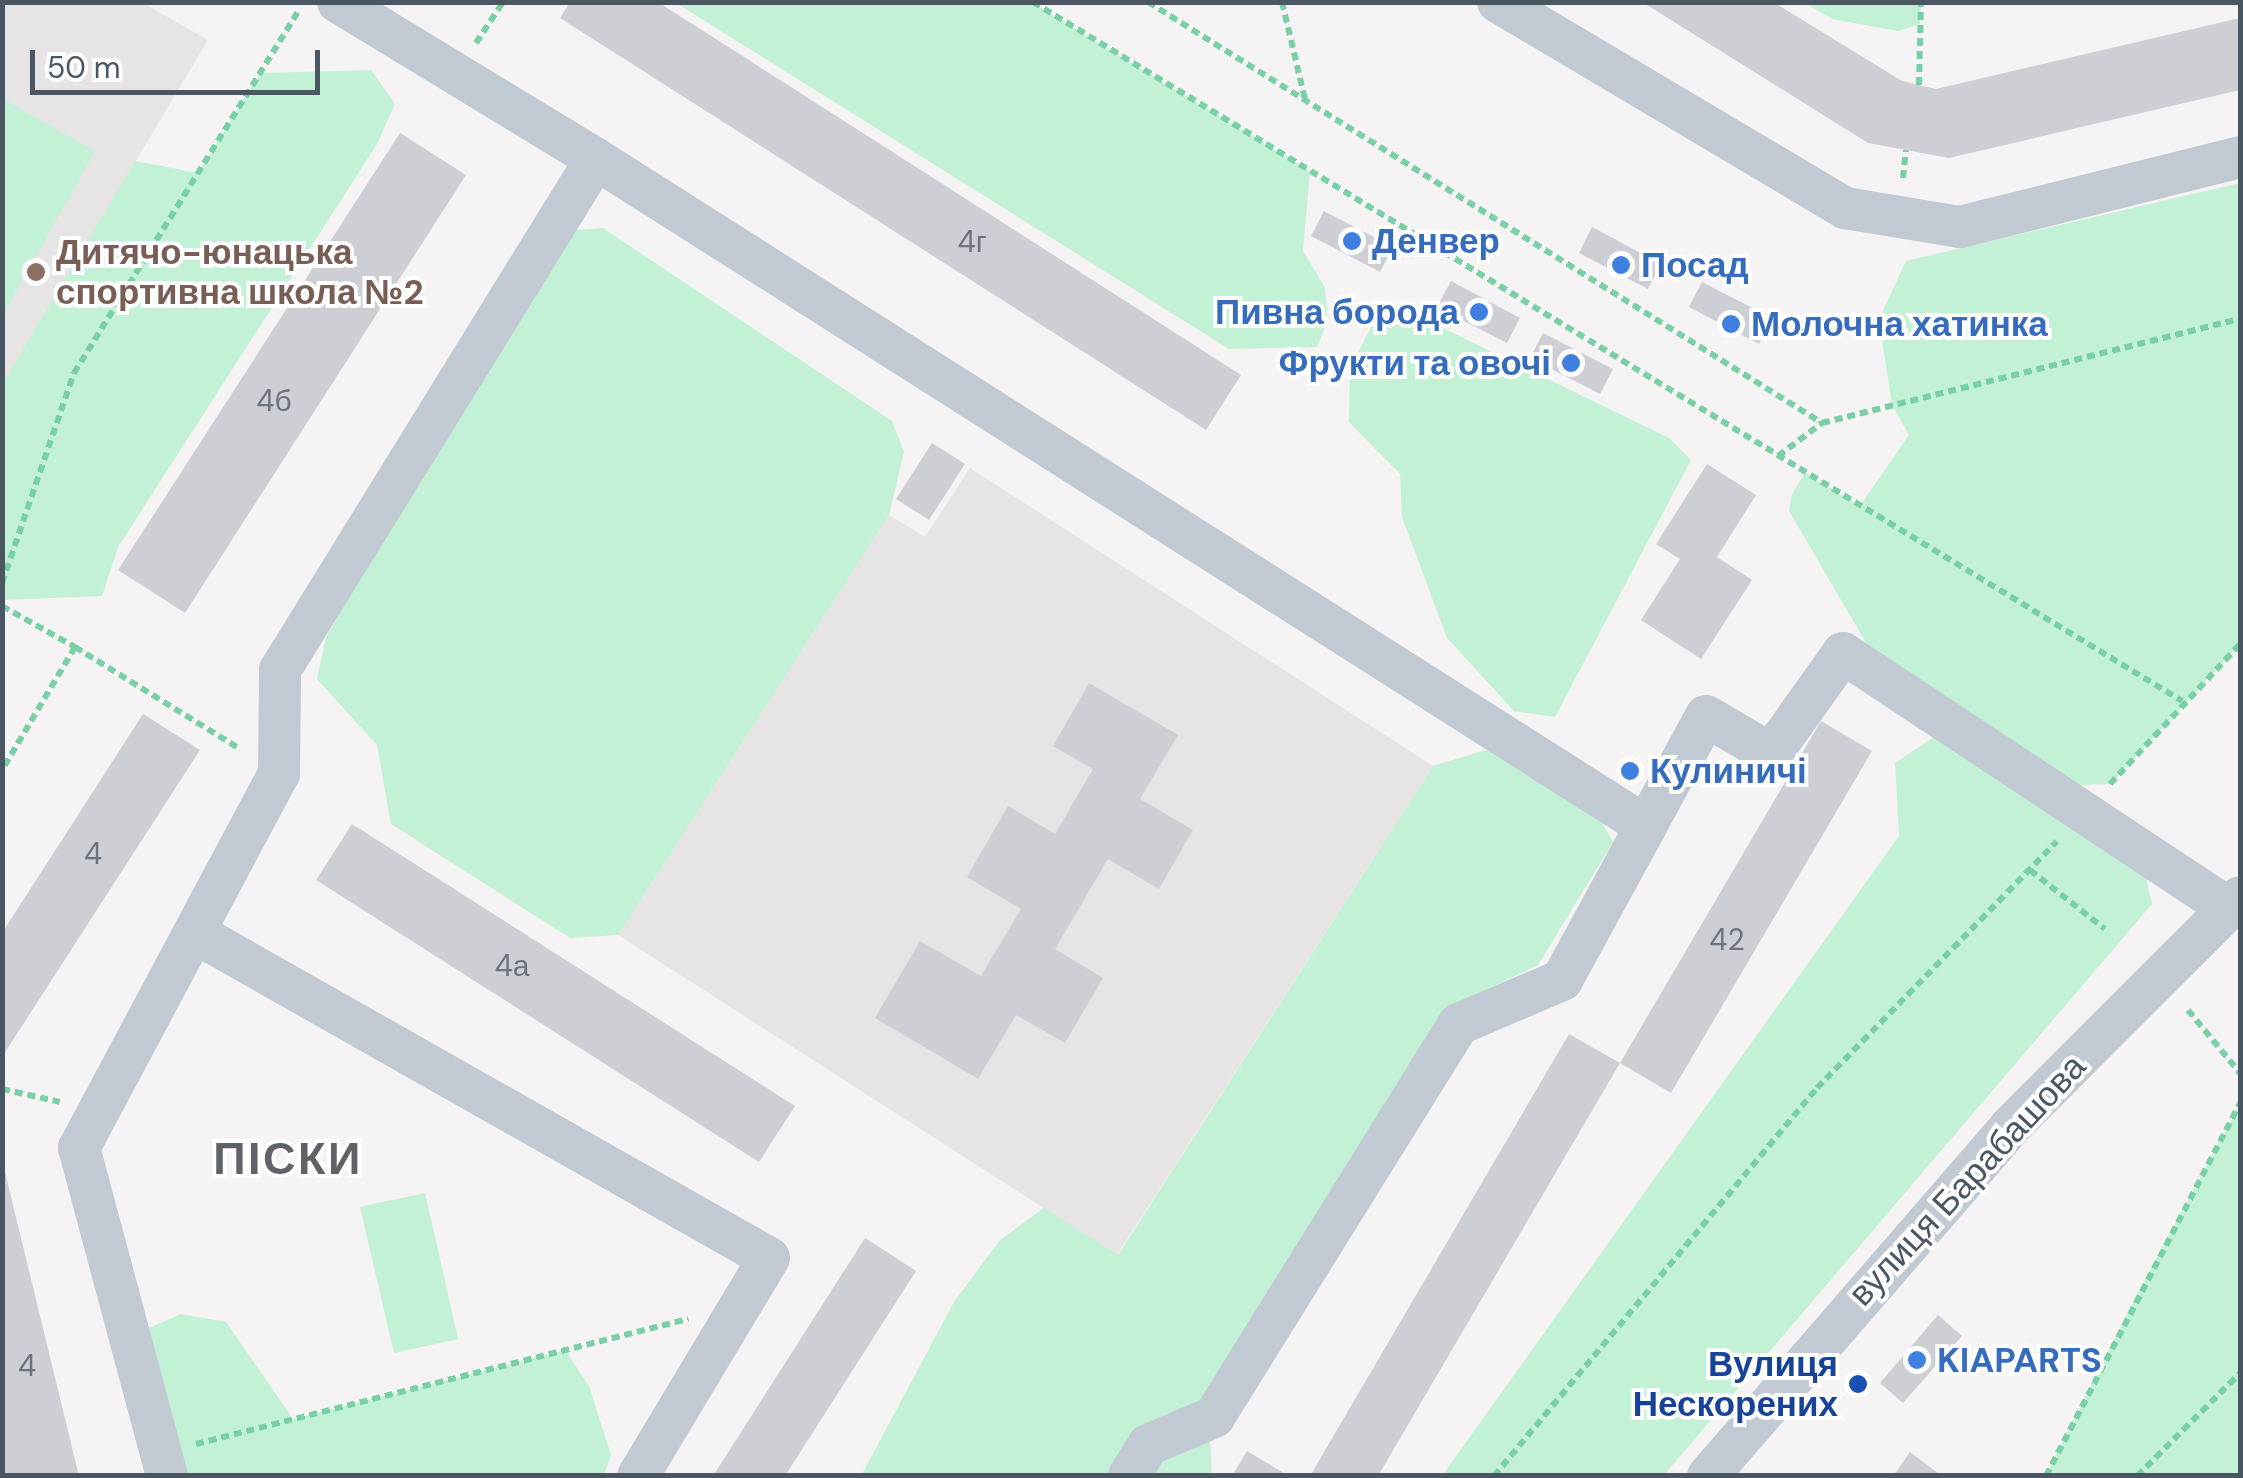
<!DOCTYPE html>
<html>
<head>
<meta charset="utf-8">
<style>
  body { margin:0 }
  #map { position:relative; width:2243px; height:1478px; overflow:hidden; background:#f5f3f3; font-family:"DM Sans",sans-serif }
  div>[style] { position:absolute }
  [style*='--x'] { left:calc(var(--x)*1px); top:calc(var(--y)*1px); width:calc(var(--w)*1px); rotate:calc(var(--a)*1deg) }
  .education>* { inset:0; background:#e6e4e5 }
  .green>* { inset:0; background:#c3f1d5 }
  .building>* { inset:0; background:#cdcfd5 }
  .path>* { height:6px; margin-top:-3px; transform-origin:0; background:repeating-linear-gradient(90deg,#7ad0a6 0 8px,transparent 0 13px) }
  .minor>* { height:42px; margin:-21px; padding:0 21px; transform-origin:21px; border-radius:21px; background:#c1cad2 }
  .dots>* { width:28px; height:28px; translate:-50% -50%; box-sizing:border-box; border:5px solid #fff; border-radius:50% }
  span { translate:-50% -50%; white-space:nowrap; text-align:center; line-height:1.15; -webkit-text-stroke:8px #fff; paint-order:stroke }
  .number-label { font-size:30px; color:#6b747e }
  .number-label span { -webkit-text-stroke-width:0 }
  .shop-label { font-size:35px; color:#366cbe; font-weight:700 }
  .left { translate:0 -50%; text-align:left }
  .right { translate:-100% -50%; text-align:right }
  .education-label { font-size:35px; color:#785e54; font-weight:700 }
  .street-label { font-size:35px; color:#4a5661 }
  .transit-label { font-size:35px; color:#164399; font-weight:700 }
  .district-label { font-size:45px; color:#5f6368; font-weight:700; letter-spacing:2.5px }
  .frame { position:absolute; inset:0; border:5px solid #4a5661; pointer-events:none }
  .scale { position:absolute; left:30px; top:50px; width:290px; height:45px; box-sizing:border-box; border:5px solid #4a5661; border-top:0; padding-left:12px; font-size:30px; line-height:35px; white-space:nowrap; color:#4a5661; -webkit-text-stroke:8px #fff; paint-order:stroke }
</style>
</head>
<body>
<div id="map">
  <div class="education">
    <div style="clip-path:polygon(3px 3px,143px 3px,208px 40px,3px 383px)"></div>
    <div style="clip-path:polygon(970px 468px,1433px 766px,1117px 1255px,618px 935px,889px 515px,925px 537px)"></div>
  </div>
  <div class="green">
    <div style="clip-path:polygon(676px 3px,1033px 3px,1310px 171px,1303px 251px,1325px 288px,1328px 320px,1317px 347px,1229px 349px)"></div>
    <div style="clip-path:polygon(1805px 3px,1921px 3px,1920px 24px,1898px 31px,1832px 19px)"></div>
    <div style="clip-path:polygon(371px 70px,395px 104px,377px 144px,118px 547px,102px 596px,3px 600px,3px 383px,135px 161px,198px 173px,260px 73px)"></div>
    <div style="clip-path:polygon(3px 99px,95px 151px,3px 315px)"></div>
    <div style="clip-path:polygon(2240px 183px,2240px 644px,2111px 784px,2080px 785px,1868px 646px,1789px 511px,1792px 494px,1805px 473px,1860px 506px,1909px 435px,1892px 405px,1879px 319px,1906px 261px)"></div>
    <div style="clip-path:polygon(603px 228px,892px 421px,904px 452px,889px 515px,618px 935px,570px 938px,391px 824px,377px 745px,317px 679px,326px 637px,431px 456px,575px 230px)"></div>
    <div style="clip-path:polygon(1406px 310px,1669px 438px,1691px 460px,1555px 717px,1514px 711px,1447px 638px,1402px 517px,1400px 474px,1349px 422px,1350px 367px,1373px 324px)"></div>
    <div style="clip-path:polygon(1941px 732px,2145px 873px,2152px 904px,1664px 1475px,1442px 1476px,1899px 836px,1895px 763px)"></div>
    <div style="clip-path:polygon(1496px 747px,1603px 824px,1613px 842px,1538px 965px,1450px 1007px,1208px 1400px,1212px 1475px,861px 1476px,954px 1302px,1000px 1240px,1044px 1208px,1118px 1255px,1433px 766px)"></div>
    <div style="clip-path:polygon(2240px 1104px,2240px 1475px,2046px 1475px,2137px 1294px)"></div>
    <div style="clip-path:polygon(425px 1193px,458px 1339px,394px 1353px,360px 1207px)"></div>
    <div style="clip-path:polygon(181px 1314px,226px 1322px,293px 1419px,565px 1350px,589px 1386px,611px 1455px,604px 1475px,183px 1475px,144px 1330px)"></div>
  </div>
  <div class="building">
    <div style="clip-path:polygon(570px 2px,658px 2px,1241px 375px,1206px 430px,560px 18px)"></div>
    <div style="clip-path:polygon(1642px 2px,1773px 2px,1902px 81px,1936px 89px,2240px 18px,2240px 90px,1949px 158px,1868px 143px)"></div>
    <div style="clip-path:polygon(400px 133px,466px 175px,185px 613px,118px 570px)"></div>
    <div style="clip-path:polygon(1324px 211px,1393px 247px,1380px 272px,1311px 236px)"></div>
    <div style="clip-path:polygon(1592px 227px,1661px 264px,1648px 289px,1579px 253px)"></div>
    <div style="clip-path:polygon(1451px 281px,1520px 318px,1507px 343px,1437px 307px)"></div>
    <div style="clip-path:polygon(1702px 282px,1772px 318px,1759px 344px,1689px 307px)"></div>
    <div style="clip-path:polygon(1543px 333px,1613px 369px,1600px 394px,1530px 358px)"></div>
    <div style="clip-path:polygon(932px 443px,965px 464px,929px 520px,896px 499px)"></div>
    <div style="clip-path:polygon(1707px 464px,1756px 495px,1717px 557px,1752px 580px,1701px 659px,1641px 620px,1680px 559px,1656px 544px)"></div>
    <div style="clip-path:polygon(1089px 683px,1178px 735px,1140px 799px,1193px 830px,1159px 889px,1108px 859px,1055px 949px,1103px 978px,1065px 1043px,1016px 1015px,978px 1079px,875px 1018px,920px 941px,981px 976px,1021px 909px,967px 877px,1008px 806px,1055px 834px,1093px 769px,1053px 746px)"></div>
    <div style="clip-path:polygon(143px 714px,200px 750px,2px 1057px,2px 933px)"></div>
    <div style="clip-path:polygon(1821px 721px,1872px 751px,1671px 1093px,1620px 1063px,1378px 1476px,1310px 1476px,1569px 1034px,1620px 1063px)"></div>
    <div style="clip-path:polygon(352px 824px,795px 1106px,759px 1162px,316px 880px)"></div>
    <div style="clip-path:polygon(2px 1168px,4px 1168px,79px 1476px,2px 1476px)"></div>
    <div style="clip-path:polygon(865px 1238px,916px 1271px,785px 1476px,713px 1476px)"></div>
    <div style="clip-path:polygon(1938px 1315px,1962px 1336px,1903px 1403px,1880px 1383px)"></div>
    <div style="clip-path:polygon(1247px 1451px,1289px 1476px,1232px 1476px)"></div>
    <div style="clip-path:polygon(1910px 1452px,1942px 1476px,1893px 1476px)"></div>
  </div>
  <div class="path">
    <div style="--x:1033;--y:2;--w:1345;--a:31.31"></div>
    <div style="--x:1148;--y:2;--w:795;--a:31.99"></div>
    <div style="--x:1822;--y:423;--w:431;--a:-14"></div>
    <div style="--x:1282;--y:2;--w:100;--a:76.7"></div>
    <div style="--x:476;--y:43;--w:49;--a:-56.6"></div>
    <div style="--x:1919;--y:85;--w:83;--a:-88.6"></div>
    <div style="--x:1903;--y:178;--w:28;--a:-84"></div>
    <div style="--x:1778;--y:456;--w:55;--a:-36.9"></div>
    <div style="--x:2;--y:583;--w:222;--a:-71.1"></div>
    <div style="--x:74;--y:373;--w:429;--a:-58.2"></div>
    <div style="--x:2;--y:606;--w:84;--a:29.3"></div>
    <div style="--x:75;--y:647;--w:143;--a:120.7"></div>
    <div style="--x:75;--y:647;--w:194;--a:31.7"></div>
    <div style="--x:2110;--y:784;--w:191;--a:-47.1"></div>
    <div style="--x:2030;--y:870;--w:95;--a:38.2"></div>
    <div style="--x:2188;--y:1010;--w:82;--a:50.5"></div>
    <div style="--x:2;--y:1089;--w:59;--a:12.6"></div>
    <div style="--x:196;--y:1444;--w:508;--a:-14.26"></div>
    <div style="--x:1494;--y:1476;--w:505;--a:-50.22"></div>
    <div style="--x:1817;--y:1088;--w:344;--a:-45.8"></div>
    <div style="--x:2046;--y:1476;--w:420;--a:-62.5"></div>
    <div style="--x:2137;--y:1476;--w:146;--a:-45"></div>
  </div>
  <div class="minor">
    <div style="--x:1498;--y:2;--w:404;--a:30.7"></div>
    <div style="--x:1845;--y:208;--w:117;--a:9.4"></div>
    <div style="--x:1960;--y:227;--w:289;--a:-14"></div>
    <div style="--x:596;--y:159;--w:1244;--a:32.43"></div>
    <div style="--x:1646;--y:826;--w:125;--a:-61.4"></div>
    <div style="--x:1706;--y:716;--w:75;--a:30.3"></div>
    <div style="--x:1771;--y:754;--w:124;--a:-54.5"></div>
    <div style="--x:1843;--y:653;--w:462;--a:33.5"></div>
    <div style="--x:197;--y:934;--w:657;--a:29.53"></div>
    <div style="--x:769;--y:1258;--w:254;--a:121"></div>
    <div style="--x:167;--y:1476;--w:340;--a:-105"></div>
    <div style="--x:79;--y:1148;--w:424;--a:-61.9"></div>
    <div style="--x:279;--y:774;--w:104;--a:-89.4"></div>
    <div style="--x:280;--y:670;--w:601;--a:-58.27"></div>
    <div style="--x:596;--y:159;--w:302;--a:-148.7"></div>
    <div style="--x:1129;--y:1476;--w:36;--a:-58"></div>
    <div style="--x:1148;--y:1445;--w:72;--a:-23"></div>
    <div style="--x:1214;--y:1417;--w:463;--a:-58.1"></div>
    <div style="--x:1459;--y:1024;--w:112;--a:-23.1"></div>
    <div style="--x:1562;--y:980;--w:175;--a:-61.4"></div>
    <div style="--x:1708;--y:1476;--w:462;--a:-49.1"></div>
    <div style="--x:2010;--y:1127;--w:325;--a:-45"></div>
  </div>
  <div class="dots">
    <div style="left:1352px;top:241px;background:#3f7fe0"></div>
    <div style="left:1621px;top:265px;background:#3f7fe0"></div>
    <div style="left:36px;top:272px;background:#8d6e63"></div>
    <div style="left:1479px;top:312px;background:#3f7fe0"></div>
    <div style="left:1731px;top:324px;background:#3f7fe0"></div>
    <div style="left:1571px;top:363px;background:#3f7fe0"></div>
    <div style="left:1630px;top:771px;background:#3f7fe0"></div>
    <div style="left:1917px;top:1360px;background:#3f7fe0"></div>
    <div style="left:1858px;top:1384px;background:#1a4fb4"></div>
  </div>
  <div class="number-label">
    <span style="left:972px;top:242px">4г</span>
    <span style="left:274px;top:401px">4б</span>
    <span style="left:93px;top:854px">4</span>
    <span style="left:1727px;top:940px">42</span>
    <span style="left:512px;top:966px">4а</span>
    <span style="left:27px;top:1366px">4</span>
  </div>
  <div class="shop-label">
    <span class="left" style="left:1372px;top:241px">Денвер</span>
    <span class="left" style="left:1641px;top:265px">Посад</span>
    <span class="right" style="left:1459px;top:312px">Пивна борода</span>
    <span class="left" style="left:1751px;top:324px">Молочна хатинка</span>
    <span class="right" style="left:1551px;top:363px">Фрукти та овочі</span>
    <span class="left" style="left:1650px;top:771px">Кулиничі</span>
    <span class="left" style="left:1937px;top:1360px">KIAPARTS</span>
  </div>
  <div class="education-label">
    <span class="left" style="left:56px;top:272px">Дитячо-юнацька<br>спортивна школа №2</span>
  </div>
  <div class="street-label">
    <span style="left:1967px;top:1180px;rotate:-47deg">вулиця Барабашова</span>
  </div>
  <div class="transit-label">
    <span class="right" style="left:1838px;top:1384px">Вулиця<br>Нескорених</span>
  </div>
  <div class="district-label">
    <span style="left:288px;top:1159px">ПІСКИ</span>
  </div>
  <div class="frame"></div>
  <div class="scale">50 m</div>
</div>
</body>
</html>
